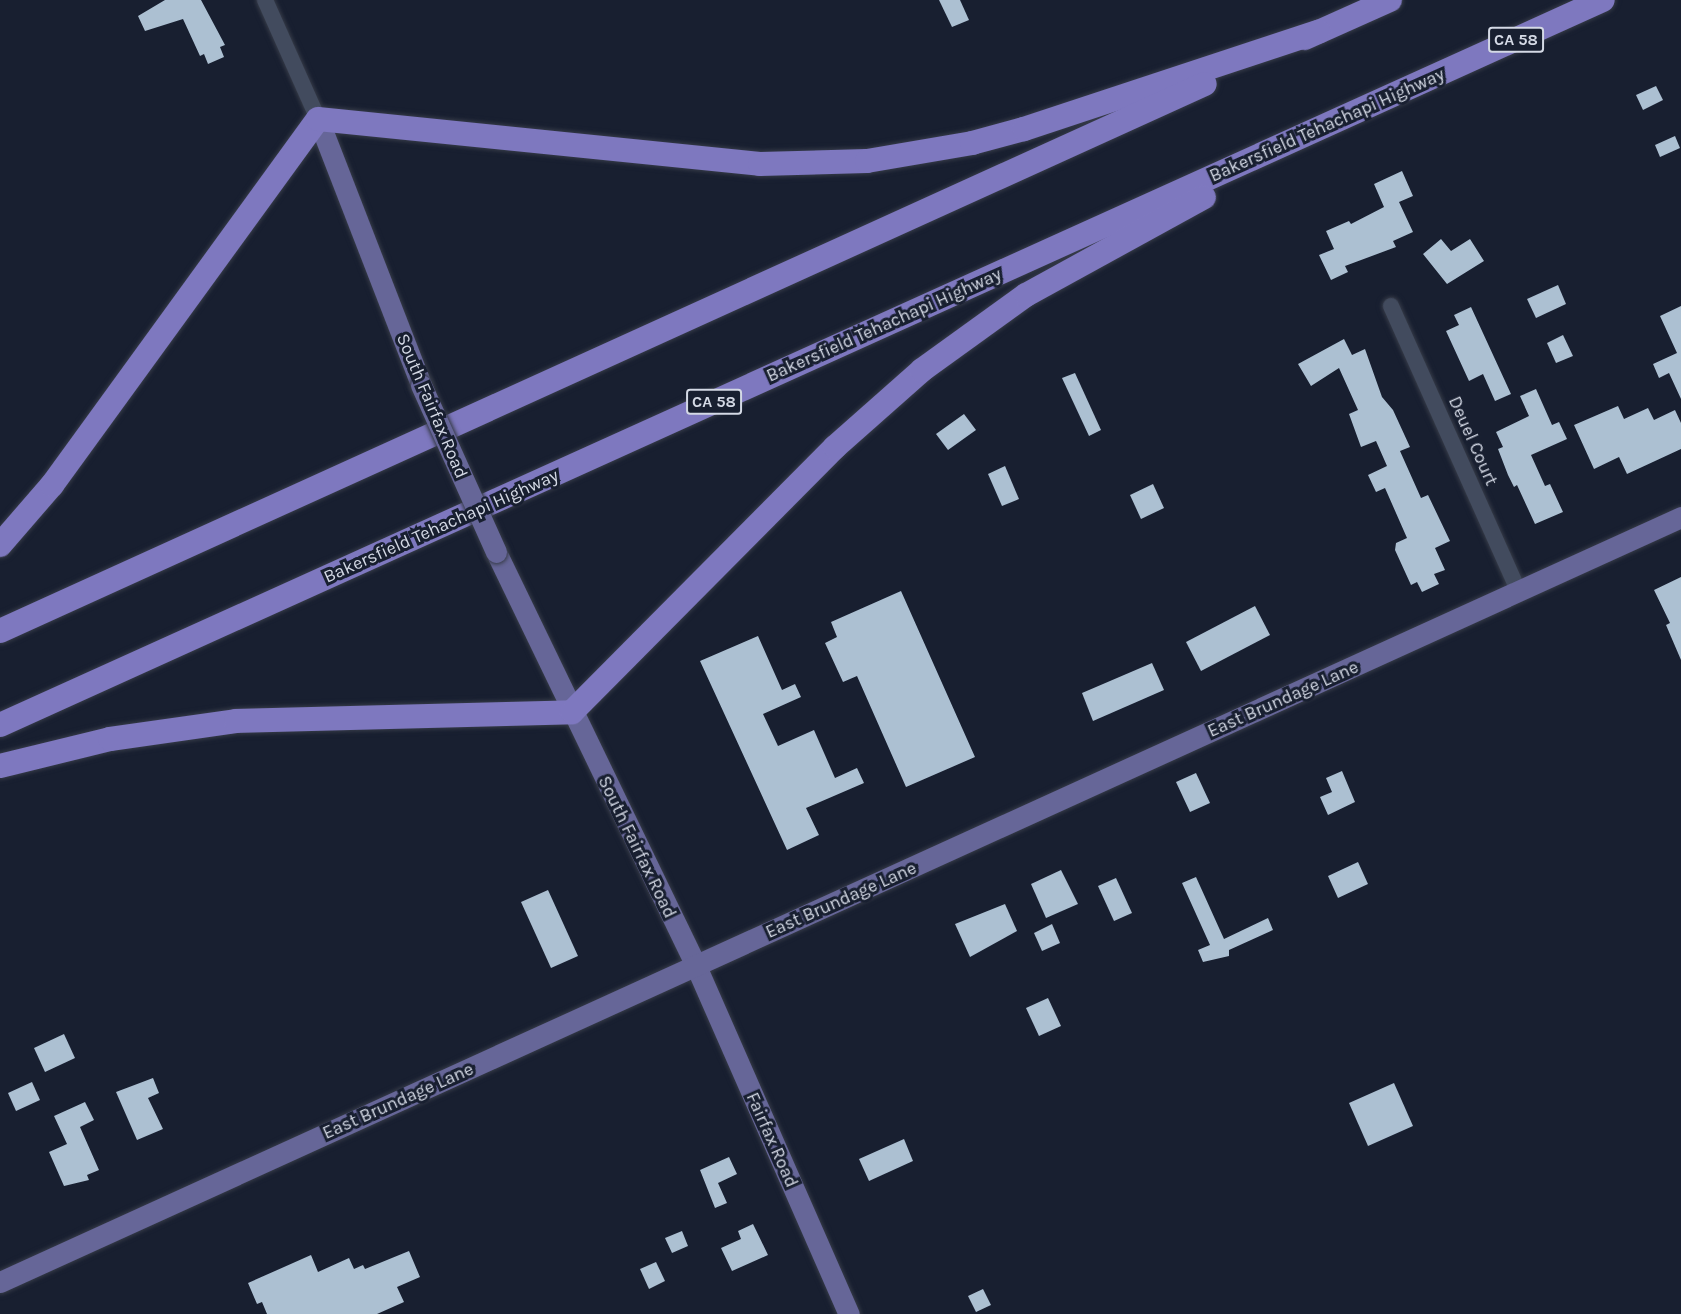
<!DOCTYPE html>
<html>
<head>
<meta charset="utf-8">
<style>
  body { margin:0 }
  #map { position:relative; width:1681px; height:1314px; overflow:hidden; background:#181f30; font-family:Karla,sans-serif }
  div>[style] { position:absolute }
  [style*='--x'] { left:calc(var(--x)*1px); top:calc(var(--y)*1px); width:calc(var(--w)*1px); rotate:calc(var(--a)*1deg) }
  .building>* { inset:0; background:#acc0d2 }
  .roads { filter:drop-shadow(0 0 2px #363b48) drop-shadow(0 0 2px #363b48) }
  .minor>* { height:16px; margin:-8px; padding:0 8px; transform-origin:8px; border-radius:8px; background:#424b5e }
  .major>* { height:21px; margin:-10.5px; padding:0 10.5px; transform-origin:10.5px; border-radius:10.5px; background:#666698 }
  .highway>* { height:24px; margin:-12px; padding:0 12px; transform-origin:12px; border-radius:12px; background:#7e78bf }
  .bridges { filter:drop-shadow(0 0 2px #363b48) drop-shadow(0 0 2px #363b48) }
  .major-bridge>* { height:21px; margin:-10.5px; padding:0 10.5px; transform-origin:10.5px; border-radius:10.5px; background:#666698 }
  span { translate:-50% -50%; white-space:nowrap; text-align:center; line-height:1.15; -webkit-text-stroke:6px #181f30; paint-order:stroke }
  .shield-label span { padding:2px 4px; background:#181f30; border:2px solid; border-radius:4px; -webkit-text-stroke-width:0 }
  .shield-label { font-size:16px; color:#d4d9e5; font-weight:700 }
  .street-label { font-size:18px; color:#d4d9e5 }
</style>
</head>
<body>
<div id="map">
  <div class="building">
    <div style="clip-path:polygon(165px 0,201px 0,225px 45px,220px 47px,224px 57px,208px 64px,204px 54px,200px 56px,183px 19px,145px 31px,138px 16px)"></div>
    <div style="clip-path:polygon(939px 0,960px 0,969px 20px,952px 27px)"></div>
    <div style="clip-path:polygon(1656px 86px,1663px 100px,1643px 110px,1636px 95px)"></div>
    <div style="clip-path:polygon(1675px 136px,1680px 148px,1660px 157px,1655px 145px)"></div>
    <div style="clip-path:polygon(1402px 171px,1413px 196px,1399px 202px,1413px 232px,1393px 241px,1396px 247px,1345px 266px,1348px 272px,1331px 280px,1319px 255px,1334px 249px,1326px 231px,1349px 221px,1351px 224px,1384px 207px,1374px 184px)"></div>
    <div style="clip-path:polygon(1441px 239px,1451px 251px,1470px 239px,1484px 261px,1447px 284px,1423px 254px)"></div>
    <div style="clip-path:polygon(1558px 285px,1566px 304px,1536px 318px,1527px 299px)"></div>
    <div style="clip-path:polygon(1681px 306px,1681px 399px,1669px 373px,1659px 378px,1653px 364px,1677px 353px,1660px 316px)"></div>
    <div style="clip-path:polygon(1471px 307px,1511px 394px,1495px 401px,1483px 374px,1469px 381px,1446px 331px,1459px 325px,1454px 315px)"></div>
    <div style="clip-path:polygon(1563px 335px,1573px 356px,1556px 363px,1547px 343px)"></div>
    <div style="clip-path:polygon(1344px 339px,1352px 355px,1365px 349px,1382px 397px,1393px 410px,1410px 447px,1400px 451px,1421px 498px,1428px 495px,1450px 541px,1435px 548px,1445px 570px,1434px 574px,1439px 584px,1422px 592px,1417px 582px,1411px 585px,1395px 550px,1396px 543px,1407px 538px,1385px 488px,1376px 492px,1368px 475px,1387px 466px,1376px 441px,1361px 447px,1349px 414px,1358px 410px,1339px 368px,1311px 386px,1298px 364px)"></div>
    <div style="clip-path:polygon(1075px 373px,1101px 430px,1089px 436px,1062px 378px)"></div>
    <div style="clip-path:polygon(1536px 389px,1552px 425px,1559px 422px,1567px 439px,1531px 455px,1545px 486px,1550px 484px,1563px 512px,1535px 524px,1517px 485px,1514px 487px,1508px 475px,1498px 449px,1503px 447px,1496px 432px,1529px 416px,1520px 396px)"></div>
    <div style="clip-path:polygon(1618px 406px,1624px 419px,1648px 408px,1654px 420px,1675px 410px,1681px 423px,1681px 449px,1627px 474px,1619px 457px,1594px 469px,1574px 425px)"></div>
    <div style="clip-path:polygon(964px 414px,976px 430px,948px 450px,936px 434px)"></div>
    <div style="clip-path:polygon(1005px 466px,1019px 499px,1002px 506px,988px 474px)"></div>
    <div style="clip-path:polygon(1153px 484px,1164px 508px,1141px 519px,1130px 495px)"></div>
    <div style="clip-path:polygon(1681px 577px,1681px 660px,1666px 625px,1670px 623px,1654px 590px)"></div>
    <div style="clip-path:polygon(901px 591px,975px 757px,906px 787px,857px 676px,843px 682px,825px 643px,837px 637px,831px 622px)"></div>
    <div style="clip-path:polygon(1255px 606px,1270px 635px,1201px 671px,1186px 642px)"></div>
    <div style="clip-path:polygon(758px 636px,782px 690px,795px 684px,801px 697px,763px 714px,778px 746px,814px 730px,835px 778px,857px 768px,864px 783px,806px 808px,819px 835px,787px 850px,700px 661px)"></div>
    <div style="clip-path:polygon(1152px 663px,1164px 690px,1093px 721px,1082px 693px)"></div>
    <div style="clip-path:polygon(1342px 771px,1355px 802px,1328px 815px,1320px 797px,1332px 792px,1326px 778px)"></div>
    <div style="clip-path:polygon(1196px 773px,1210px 803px,1190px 812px,1176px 782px)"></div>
    <div style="clip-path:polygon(1358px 862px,1368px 884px,1338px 898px,1328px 876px)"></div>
    <div style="clip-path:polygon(1061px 870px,1078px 904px,1046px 918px,1031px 884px)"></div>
    <div style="clip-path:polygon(1196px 877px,1224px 939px,1268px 918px,1273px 930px,1229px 950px,1229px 956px,1203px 962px,1198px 950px,1210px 945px,1182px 883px)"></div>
    <div style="clip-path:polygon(1116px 878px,1132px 913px,1114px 921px,1098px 886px)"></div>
    <div style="clip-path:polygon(548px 890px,578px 956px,551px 968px,521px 902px)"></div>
    <div style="clip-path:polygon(1005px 904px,1017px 931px,970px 957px,955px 924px)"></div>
    <div style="clip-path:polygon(1052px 924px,1060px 943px,1042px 951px,1034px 933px)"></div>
    <div style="clip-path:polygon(1048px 998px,1061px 1026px,1039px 1036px,1026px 1008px)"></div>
    <div style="clip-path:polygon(64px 1034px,75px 1058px,45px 1072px,34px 1048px)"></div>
    <div style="clip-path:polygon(153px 1078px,159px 1093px,148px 1098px,163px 1129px,137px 1140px,116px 1092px)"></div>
    <div style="clip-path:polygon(32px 1082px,40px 1100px,16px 1111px,8px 1093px)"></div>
    <div style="clip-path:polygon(1394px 1083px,1413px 1126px,1368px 1146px,1349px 1103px)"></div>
    <div style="clip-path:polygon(85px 1102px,94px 1120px,80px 1127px,99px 1170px,87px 1175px,89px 1180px,64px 1186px,49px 1152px,67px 1144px,54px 1116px)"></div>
    <div style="clip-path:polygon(904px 1139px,913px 1161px,869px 1181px,859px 1159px)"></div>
    <div style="clip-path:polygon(729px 1157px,737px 1174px,718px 1183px,727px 1203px,715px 1208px,700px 1170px)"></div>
    <div style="clip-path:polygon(753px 1224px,768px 1255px,732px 1271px,721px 1248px,741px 1239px,738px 1231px)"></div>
    <div style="clip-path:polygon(682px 1231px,688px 1246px,672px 1253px,665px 1238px)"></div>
    <div style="clip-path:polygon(409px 1251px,420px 1277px,397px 1287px,404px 1302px,377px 1314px,267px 1314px,262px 1302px,257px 1304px,248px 1283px,311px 1255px,318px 1272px,349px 1258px,354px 1269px,363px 1265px,365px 1269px)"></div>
    <div style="clip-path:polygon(656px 1262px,665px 1281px,649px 1289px,640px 1269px)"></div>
    <div style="clip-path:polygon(983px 1289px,991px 1305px,976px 1312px,968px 1296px)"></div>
  </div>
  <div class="roads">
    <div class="minor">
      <div style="--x:265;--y:0;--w:130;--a:66"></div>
      <div style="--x:1391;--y:306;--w:313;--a:65.9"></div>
    </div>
    <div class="major">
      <div style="--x:318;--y:119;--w:285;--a:68.8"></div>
      <div style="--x:496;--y:552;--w:460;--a:64.2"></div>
      <div style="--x:696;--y:966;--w:380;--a:66.3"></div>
      <div style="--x:0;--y:1282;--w:1847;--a:-24.47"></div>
    </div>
    <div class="highway">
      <div style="--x:1305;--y:38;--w:93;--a:-24.1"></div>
      <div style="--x:0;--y:545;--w:79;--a:-49.1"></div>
      <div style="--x:52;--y:485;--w:452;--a:-54"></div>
      <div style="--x:318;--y:119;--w:444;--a:5.8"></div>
      <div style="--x:760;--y:164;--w:107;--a:-1.6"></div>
      <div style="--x:867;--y:161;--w:107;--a:-9.7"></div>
      <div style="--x:972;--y:143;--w:54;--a:-15.1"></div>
      <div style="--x:1024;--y:129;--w:310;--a:-18.3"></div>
      <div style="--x:0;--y:631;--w:1323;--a:-24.42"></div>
      <div style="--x:0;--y:725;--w:1759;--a:-24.34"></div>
      <div style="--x:0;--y:766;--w:113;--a:-13.8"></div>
      <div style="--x:110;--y:739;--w:127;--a:-8.1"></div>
      <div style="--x:236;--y:721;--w:336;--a:-1.5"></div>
      <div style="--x:572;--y:712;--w:373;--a:-45.2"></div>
      <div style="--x:835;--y:447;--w:116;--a:-41.5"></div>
      <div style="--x:922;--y:370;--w:128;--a:-35.8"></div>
      <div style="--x:1026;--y:295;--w:203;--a:-28.8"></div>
    </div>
  </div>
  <div class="bridges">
    <div class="major-bridge">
      <div style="--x:421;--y:385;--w:183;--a:65.8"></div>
    </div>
  </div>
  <div class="shield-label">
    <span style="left:1516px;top:40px">CA 58</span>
    <span style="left:714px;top:402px">CA 58</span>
  </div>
  <div class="street-label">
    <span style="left:1327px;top:125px;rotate:-24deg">Bakersfield Tehachapi Highway</span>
    <span style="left:884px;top:325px;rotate:-24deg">Bakersfield Tehachapi Highway</span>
    <span style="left:432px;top:406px;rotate:67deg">South Fairfax Road</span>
    <span style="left:1473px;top:441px;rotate:66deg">Deuel Court</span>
    <span style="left:441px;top:526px;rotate:-24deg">Bakersfield Tehachapi Highway</span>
    <span style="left:1283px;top:699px;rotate:-24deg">East Brundage Lane</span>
    <span style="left:637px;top:847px;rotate:64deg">South Fairfax Road</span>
    <span style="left:841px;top:900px;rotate:-24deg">East Brundage Lane</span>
    <span style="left:398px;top:1101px;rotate:-24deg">East Brundage Lane</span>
    <span style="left:772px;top:1140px;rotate:66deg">Fairfax Road</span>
  </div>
</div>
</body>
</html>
